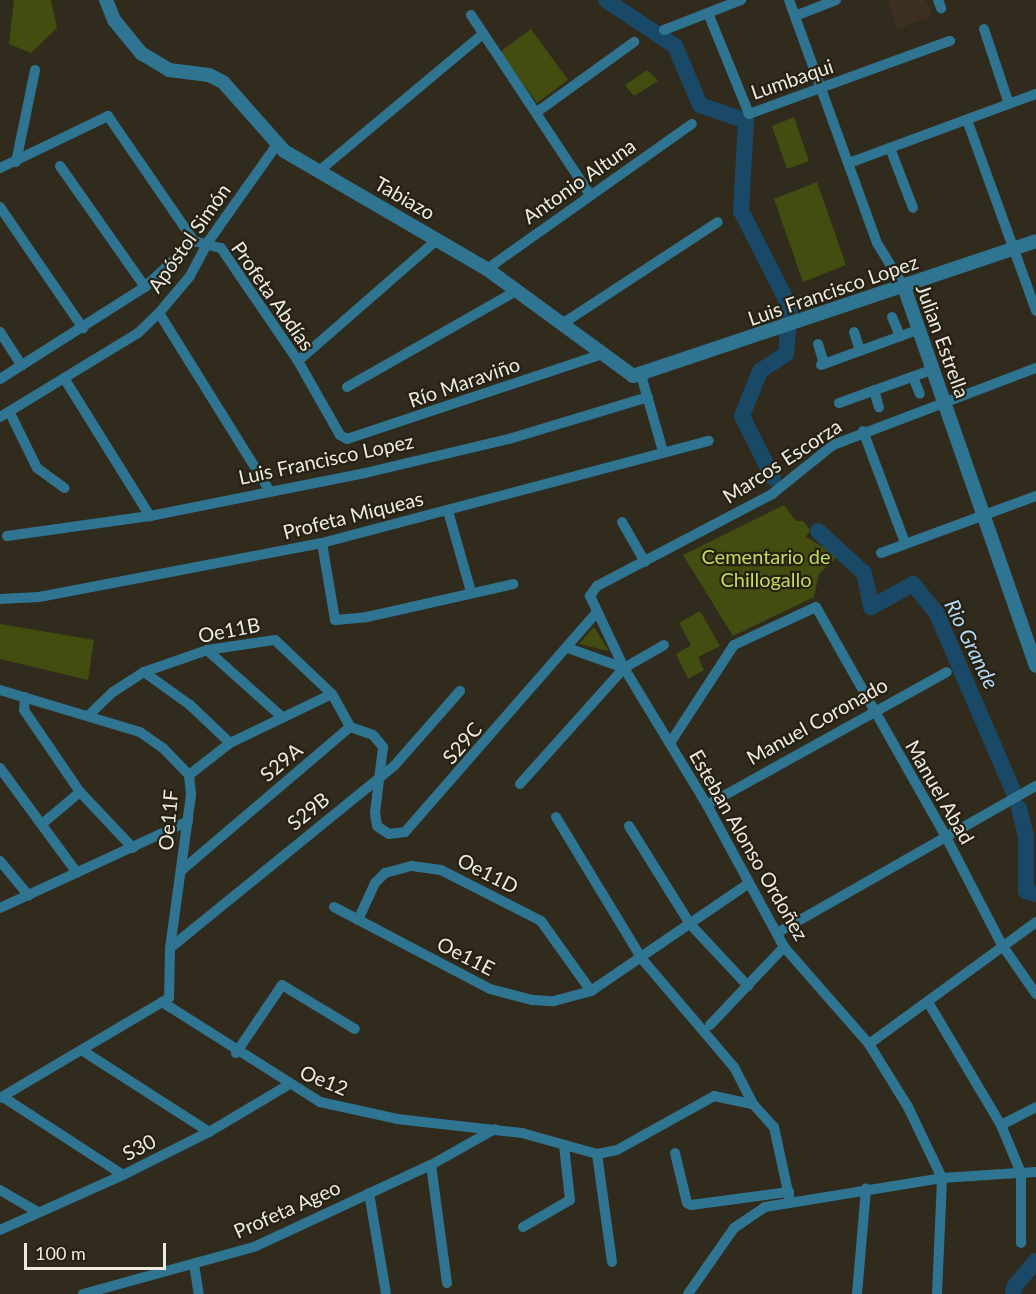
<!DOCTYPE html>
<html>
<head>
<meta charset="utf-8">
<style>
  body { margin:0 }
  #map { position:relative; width:1036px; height:1294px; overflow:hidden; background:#302b1d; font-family:Lato,sans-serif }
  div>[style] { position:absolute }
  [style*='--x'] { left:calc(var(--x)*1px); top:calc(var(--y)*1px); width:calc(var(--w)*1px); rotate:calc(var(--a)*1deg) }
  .education>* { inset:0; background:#3d3022 }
  .green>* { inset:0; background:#424d0f }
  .river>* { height:16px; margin:-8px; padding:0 8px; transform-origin:8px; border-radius:8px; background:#1a4968 }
  .minor>* { height:10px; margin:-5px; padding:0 5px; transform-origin:5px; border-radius:5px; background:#2f7592 }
  .tertiary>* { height:14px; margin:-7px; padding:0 7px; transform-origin:7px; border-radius:7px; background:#2f7592 }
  span { translate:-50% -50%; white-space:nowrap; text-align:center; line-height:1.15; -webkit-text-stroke:4.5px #262113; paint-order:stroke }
  .street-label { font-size:20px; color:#eeeae1 }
  .park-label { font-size:20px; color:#c2db5e }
  .water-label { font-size:21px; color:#b2dafa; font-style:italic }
  .scale { position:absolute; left:24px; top:1243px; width:142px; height:27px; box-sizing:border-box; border:3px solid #eeeae1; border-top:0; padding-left:8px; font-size:18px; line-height:21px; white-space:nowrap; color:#eeeae1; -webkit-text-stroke:4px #262113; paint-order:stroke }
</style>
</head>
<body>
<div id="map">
  <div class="education">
    <div style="clip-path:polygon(888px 0,926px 0,932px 16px,897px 29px)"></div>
  </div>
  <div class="green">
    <div style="clip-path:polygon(14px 0,51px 0,57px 28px,31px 53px,9px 44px)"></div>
    <div style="clip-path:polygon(531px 29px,568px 80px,537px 103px,500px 52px)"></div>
    <div style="clip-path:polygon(647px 70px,658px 81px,634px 96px,625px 85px)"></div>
    <div style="clip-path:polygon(794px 117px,809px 161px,787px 169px,772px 126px)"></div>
    <div style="clip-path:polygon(817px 182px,846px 265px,803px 282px,774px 199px)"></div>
    <div style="clip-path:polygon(784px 505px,796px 521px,803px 521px,810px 530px,806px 537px,838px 556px,819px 574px,814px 597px,733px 636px,683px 555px)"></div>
    <div style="clip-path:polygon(700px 611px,720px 646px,698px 657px,704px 670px,688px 679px,676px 654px,691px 645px,679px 623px)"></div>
    <div style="clip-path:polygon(0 624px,94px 640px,88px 680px,0 659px)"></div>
    <div style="clip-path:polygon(594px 627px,609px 651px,579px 644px)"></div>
  </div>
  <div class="river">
    <div style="--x:606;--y:0;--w:83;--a:33.7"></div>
    <div style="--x:675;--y:46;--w:64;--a:67"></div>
    <div style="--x:700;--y:105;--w:49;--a:19.2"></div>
    <div style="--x:746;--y:121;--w:90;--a:93.2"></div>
    <div style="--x:741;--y:211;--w:108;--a:63"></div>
    <div style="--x:790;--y:307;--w:47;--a:94.9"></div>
    <div style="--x:786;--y:354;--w:31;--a:147"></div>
    <div style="--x:760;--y:371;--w:48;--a:111.8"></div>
    <div style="--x:742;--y:416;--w:69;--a:63.4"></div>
    <div style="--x:818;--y:531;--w:62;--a:42.4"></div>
    <div style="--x:864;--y:573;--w:35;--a:78"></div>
    <div style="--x:871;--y:607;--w:48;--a:-28.7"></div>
    <div style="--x:913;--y:584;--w:36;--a:51"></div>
    <div style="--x:936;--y:612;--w:197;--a:66.7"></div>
    <div style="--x:1019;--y:808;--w:29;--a:76"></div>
    <div style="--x:1026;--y:836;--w:55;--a:90"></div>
    <div style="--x:1026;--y:891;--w:10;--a:17"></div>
    <div style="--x:1013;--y:1294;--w:7;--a:-82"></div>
    <div style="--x:1014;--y:1287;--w:34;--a:-50"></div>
  </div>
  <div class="minor">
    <div style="--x:789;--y:0;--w:258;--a:70.1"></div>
    <div style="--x:877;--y:243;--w:52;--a:58.5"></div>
    <div style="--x:938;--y:0;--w:9;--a:69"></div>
    <div style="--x:708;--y:13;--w:109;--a:67.9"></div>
    <div style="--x:749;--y:114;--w:214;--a:-20"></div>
    <div style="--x:471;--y:15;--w:216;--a:56.5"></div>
    <div style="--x:795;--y:16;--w:44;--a:-21.3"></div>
    <div style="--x:984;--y:29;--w:79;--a:71.6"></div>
    <div style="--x:664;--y:30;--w:83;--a:-21.3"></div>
    <div style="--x:537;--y:112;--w:120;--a:-35.8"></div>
    <div style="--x:967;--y:120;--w:203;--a:70.1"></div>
    <div style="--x:890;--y:148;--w:64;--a:69"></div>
    <div style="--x:16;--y:162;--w:94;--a:-78.3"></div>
    <div style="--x:849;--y:163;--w:199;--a:-20.3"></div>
    <div style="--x:60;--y:166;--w:148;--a:54.9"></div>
    <div style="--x:0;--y:168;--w:120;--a:-25.7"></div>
    <div style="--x:108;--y:116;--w:152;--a:55.5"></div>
    <div style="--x:319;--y:171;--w:214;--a:-39.9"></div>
    <div style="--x:0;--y:207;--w:147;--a:55.6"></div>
    <div style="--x:194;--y:241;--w:28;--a:15"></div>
    <div style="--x:221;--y:248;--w:137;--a:55.7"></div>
    <div style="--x:298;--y:361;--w:85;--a:60.4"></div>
    <div style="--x:340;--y:435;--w:8;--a:30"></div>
    <div style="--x:347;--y:439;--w:267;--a:-18.4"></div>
    <div style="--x:487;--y:269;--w:251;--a:-35.3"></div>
    <div style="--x:159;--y:313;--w:210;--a:58.1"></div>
    <div style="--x:892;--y:317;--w:21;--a:67"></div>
    <div style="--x:562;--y:324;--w:186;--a:-33.2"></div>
    <div style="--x:0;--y:332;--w:40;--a:57.1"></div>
    <div style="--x:854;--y:332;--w:20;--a:72"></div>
    <div style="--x:818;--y:344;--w:21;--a:73"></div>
    <div style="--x:298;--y:361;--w:186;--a:-41.1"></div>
    <div style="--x:821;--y:365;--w:105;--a:-20"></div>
    <div style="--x:641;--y:375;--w:79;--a:73.9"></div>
    <div style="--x:913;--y:377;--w:18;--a:68"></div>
    <div style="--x:64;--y:378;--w:163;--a:58.1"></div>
    <div style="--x:0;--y:379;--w:172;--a:-32.4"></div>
    <div style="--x:145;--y:287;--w:67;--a:-43.2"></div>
    <div style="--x:347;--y:387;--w:197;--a:-29.6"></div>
    <div style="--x:874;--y:390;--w:18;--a:74"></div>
    <div style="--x:839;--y:403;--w:101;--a:-19.7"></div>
    <div style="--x:10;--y:413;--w:61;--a:63.9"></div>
    <div style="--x:37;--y:468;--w:34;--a:36"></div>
    <div style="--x:0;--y:417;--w:162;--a:-31.3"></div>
    <div style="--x:138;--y:333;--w:29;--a:-44"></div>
    <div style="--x:159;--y:313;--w:48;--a:-50"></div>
    <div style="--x:190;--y:276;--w:38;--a:-62"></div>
    <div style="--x:208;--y:242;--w:118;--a:-54.7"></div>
    <div style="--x:863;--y:431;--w:120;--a:69.4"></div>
    <div style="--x:448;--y:511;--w:84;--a:74.1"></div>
    <div style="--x:622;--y:522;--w:46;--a:60.1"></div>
    <div style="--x:7;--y:536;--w:144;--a:-8"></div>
    <div style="--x:150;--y:516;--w:219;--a:-11.3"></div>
    <div style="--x:365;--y:473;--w:148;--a:-13.3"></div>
    <div style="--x:509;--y:439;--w:145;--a:-16.8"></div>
    <div style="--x:322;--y:543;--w:78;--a:80.4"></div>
    <div style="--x:335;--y:620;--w:32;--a:-5"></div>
    <div style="--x:367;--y:617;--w:150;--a:-12.7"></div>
    <div style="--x:881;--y:553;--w:165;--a:-20.2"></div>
    <div style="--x:0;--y:599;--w:39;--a:-3"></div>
    <div style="--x:39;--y:597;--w:288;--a:-10.8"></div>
    <div style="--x:322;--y:543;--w:400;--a:-14.8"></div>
    <div style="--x:568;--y:648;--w:59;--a:19.7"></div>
    <div style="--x:207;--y:650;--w:101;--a:41.8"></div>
    <div style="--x:144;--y:672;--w:57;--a:35.7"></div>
    <div style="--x:190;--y:705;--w:55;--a:43.5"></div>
    <div style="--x:0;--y:690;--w:146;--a:16.7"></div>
    <div style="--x:140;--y:732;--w:28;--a:35"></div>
    <div style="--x:163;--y:748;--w:37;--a:46"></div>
    <div style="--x:189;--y:775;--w:20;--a:84"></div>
    <div style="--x:191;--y:795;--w:154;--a:97.8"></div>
    <div style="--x:170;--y:948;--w:50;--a:91.1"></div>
    <div style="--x:169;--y:998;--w:196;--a:149.4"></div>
    <div style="--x:25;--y:697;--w:13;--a:94"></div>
    <div style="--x:24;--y:710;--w:99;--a:55.7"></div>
    <div style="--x:80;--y:792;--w:77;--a:46.6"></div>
    <div style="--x:90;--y:714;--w:32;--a:-44"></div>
    <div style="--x:113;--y:692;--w:37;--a:-33"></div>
    <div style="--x:144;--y:672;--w:67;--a:-19.2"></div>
    <div style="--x:207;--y:650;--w:69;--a:-8.4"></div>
    <div style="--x:275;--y:640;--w:79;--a:43.5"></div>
    <div style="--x:332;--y:694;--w:38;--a:61"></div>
    <div style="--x:670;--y:743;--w:117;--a:-56.9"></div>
    <div style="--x:734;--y:645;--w:90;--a:-24.9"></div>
    <div style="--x:816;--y:607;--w:266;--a:60.5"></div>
    <div style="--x:947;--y:839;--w:119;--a:62.6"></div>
    <div style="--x:1002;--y:945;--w:60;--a:55.2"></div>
    <div style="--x:0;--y:768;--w:130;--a:53.7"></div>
    <div style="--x:189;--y:775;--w:52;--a:-38"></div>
    <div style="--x:230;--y:743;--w:113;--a:-25.7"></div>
    <div style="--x:520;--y:784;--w:156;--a:-48.1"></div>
    <div style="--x:624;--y:668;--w:46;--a:-29.9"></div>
    <div style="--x:707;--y:805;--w:274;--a:-29"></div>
    <div style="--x:556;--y:817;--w:166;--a:58.8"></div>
    <div style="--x:642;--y:959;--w:142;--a:49.6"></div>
    <div style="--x:734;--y:1067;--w:42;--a:62.8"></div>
    <div style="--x:753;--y:1104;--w:31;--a:48"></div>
    <div style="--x:774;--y:1127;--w:76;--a:77.8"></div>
    <div style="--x:42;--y:824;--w:50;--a:-40.1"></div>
    <div style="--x:629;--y:826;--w:115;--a:58.1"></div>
    <div style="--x:690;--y:924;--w:85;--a:46.9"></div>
    <div style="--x:0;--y:861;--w:45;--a:50.4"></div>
    <div style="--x:182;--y:870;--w:221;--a:-40.4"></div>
    <div style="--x:350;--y:727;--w:24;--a:19"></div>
    <div style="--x:373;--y:735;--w:16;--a:50"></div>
    <div style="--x:383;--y:747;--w:66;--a:96.9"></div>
    <div style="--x:375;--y:813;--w:13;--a:81"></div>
    <div style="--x:377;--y:826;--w:14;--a:34"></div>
    <div style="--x:389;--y:834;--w:16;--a:-7"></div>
    <div style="--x:405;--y:832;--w:291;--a:-48.9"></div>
    <div style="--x:334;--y:907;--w:176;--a:27.7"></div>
    <div style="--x:490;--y:989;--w:43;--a:14.7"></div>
    <div style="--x:532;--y:1000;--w:22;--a:3"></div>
    <div style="--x:554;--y:1001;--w:38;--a:-15"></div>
    <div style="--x:591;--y:991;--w:190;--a:-34.3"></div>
    <div style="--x:0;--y:908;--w:207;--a:-24.8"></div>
    <div style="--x:358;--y:920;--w:41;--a:-65.3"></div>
    <div style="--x:375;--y:883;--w:14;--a:-45"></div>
    <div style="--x:385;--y:873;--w:28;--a:-15"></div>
    <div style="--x:412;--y:866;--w:29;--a:8"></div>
    <div style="--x:441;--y:870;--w:112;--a:27"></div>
    <div style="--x:541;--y:921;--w:86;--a:54.5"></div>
    <div style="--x:777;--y:933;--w:298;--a:-29.6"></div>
    <div style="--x:170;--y:948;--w:289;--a:-39.1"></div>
    <div style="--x:394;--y:766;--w:100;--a:-48.7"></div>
    <div style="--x:162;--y:1002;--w:187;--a:32.3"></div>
    <div style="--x:320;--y:1102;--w:79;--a:12.4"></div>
    <div style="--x:397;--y:1119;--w:126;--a:6.4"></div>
    <div style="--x:522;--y:1133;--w:78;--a:15.6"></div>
    <div style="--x:597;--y:1154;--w:20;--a:-11"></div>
    <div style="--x:617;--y:1150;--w:111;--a:-29.1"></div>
    <div style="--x:714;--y:1096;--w:40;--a:12"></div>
    <div style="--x:928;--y:1002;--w:143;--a:59.3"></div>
    <div style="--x:1001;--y:1125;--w:52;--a:67.4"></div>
    <div style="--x:1021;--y:1173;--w:70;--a:90"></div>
    <div style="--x:710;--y:1025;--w:108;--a:-46.5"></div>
    <div style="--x:869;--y:1044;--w:207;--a:-36.1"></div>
    <div style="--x:83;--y:1051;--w:150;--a:32.7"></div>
    <div style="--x:236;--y:1053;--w:82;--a:-55.9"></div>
    <div style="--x:282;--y:985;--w:85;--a:31.1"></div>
    <div style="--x:3;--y:1097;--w:143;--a:33"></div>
    <div style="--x:1001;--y:1125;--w:39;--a:-27"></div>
    <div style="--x:675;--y:1153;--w:51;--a:76.5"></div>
    <div style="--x:687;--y:1203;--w:4;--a:27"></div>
    <div style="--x:691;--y:1205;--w:99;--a:-7.6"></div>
    <div style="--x:597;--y:1154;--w:109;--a:82.1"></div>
    <div style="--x:431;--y:1165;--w:119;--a:82.3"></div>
    <div style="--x:0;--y:1190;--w:42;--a:30.3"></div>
    <div style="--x:369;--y:1193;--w:101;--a:80.4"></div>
    <div style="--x:523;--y:1227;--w:54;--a:-29.9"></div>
    <div style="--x:570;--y:1200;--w:54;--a:-96.3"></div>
    <div style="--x:0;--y:1230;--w:135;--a:-24.1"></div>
    <div style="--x:123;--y:1175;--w:96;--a:-26.6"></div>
    <div style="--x:209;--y:1132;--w:92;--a:-30.7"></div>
    <div style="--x:194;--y:1264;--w:30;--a:81"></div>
    <div style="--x:83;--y:1294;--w:177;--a:-15.4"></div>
    <div style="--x:254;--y:1247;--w:195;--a:-24.9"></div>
    <div style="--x:431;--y:1165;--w:73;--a:-29.4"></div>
    <div style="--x:688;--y:1294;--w:80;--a:-55.1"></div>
    <div style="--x:734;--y:1228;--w:37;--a:-34"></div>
    <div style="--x:765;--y:1207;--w:179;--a:-9.3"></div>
    <div style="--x:942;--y:1178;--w:94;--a:-3.7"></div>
    <div style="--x:857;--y:1294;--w:106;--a:-85.1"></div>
    <div style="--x:937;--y:1294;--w:116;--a:-87.5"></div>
    <div style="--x:942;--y:1178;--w:79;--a:-115.6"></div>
    <div style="--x:908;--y:1107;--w:74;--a:-121.8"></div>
    <div style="--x:869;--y:1044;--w:129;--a:-131.2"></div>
    <div style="--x:784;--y:947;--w:162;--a:-118.5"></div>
    <div style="--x:707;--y:805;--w:160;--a:-121.2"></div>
    <div style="--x:624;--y:668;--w:80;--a:-115.3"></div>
    <div style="--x:590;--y:596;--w:12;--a:-55"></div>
    <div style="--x:597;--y:586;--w:198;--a:-27.7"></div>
    <div style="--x:772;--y:494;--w:78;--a:-38.8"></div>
    <div style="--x:833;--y:445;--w:217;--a:-20.8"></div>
  </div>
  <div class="tertiary">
    <div style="--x:106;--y:0;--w:22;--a:68"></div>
    <div style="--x:114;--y:20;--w:43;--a:50.7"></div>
    <div style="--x:141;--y:53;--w:33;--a:31"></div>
    <div style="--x:169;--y:70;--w:40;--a:7.1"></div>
    <div style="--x:209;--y:75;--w:16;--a:27"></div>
    <div style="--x:223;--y:82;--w:92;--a:48.5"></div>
    <div style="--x:284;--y:151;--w:235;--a:30.2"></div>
    <div style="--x:487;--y:269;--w:181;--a:36.2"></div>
    <div style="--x:633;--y:376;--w:425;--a:-18.5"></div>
    <div style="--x:904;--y:287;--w:401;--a:70.8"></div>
  </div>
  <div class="street-label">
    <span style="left:792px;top:79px;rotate:-19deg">Lumbaqui</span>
    <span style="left:579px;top:181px;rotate:-35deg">Antonio Altuna</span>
    <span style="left:405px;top:198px;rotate:30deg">Tabiazo</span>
    <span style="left:189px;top:238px;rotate:-55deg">Apóstol Simón</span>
    <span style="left:833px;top:290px;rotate:-19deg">Luis Francisco Lopez</span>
    <span style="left:273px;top:296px;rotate:55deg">Profeta Abdías</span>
    <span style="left:943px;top:341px;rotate:70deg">Julian Estrella</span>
    <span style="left:464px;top:382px;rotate:-19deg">Río Maraviño</span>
    <span style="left:326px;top:459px;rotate:-12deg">Luis Francisco Lopez</span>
    <span style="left:782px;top:461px;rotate:-33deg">Marcos Escorza</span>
    <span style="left:353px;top:515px;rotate:-14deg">Profeta Miqueas</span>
    <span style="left:229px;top:630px;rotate:-11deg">Oe11B</span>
    <span style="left:817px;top:721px;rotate:-29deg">Manuel Coronado</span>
    <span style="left:462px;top:743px;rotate:-49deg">S29C</span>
    <span style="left:281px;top:762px;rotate:-40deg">S29A</span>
    <span style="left:940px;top:792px;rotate:60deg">Manuel Abad</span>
    <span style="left:308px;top:811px;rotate:-39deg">S29B</span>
    <span style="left:168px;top:820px;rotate:-85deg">Oe11F</span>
    <span style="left:749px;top:845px;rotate:60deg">Esteban Alonso Ordoñez</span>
    <span style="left:488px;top:873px;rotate:27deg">Oe11D</span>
    <span style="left:466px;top:956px;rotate:27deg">Oe11E</span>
    <span style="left:324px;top:1080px;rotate:22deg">Oe12</span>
    <span style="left:139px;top:1147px;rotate:-27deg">S30</span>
    <span style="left:287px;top:1209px;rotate:-24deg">Profeta Ageo</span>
  </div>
  <div class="park-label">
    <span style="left:766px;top:568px">Cementario de<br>Chillogallo</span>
  </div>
  <div class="water-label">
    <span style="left:972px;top:644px;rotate:64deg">Rio Grande</span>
  </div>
  <div class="scale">100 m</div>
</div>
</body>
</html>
